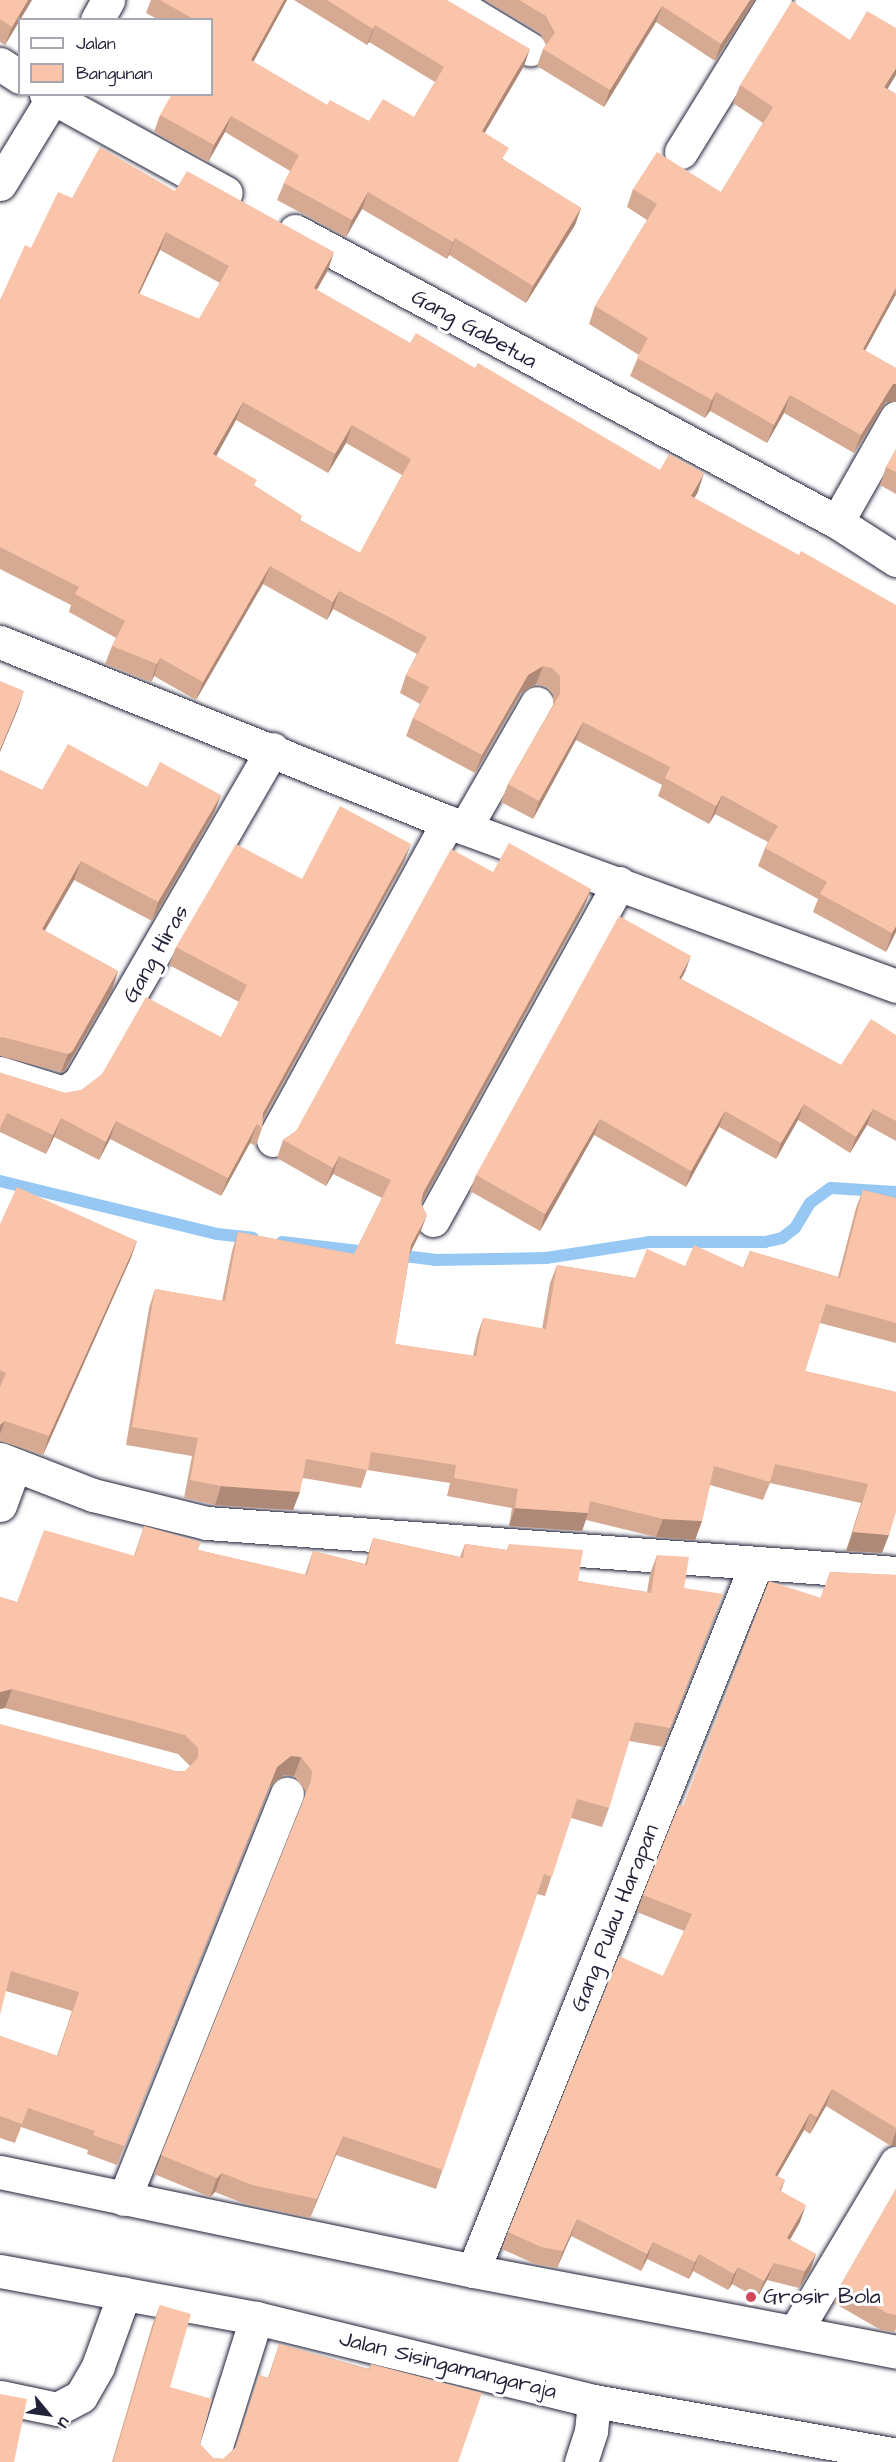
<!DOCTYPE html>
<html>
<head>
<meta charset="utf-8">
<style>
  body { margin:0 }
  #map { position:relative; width:896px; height:2462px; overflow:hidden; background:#fff; font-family:"Architects Daughter",sans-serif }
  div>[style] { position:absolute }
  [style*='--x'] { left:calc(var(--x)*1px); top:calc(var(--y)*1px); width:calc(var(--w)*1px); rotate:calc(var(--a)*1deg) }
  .stream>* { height:12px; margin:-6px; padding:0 6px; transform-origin:6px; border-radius:6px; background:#97c8f3 }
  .roads { filter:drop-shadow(0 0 2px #22223b) drop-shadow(0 0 2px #22223b) }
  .minor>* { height:33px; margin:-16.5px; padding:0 16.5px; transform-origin:16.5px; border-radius:16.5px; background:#fff }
  .major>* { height:33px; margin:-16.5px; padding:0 16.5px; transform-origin:16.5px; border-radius:16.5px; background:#fff }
  .wall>* { inset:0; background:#d6a992 }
  .shaded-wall>* { inset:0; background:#ae8977 }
  .building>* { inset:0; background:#f9c4aa }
  .dots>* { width:16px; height:16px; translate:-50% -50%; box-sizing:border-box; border:3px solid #fff; border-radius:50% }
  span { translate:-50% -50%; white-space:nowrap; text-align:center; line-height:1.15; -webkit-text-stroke:6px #fff; paint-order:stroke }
  .street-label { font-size:22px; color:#22223b }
  .poi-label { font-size:22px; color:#22223b }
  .left { translate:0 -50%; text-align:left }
  .legend { position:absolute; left:18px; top:18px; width:195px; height:78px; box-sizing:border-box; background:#fff; border:2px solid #a7a7b1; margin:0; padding:8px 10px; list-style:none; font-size:18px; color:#22223b }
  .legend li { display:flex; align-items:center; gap:12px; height:30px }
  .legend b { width:30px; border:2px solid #a7a7b1 }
  .north { position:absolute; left:18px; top:2384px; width:60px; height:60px; -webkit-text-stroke:4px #fff; paint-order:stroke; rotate:119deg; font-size:16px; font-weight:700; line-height:24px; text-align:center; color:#22223b }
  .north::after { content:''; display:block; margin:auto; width:21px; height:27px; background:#22223b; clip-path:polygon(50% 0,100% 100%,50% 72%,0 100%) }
</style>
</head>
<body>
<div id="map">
  <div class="stream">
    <div style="--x:0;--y:1181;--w:223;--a:13.7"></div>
    <div style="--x:217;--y:1234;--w:36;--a:6"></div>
    <div style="--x:282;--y:1242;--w:88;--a:6.6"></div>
    <div style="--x:396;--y:1255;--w:39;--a:7"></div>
    <div style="--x:435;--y:1260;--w:111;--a:-1"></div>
    <div style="--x:546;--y:1258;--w:104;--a:-8.8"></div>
    <div style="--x:649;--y:1242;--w:116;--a:0"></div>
    <div style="--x:765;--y:1242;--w:17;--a:-13"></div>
    <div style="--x:782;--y:1238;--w:16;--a:-38"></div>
    <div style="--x:795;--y:1228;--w:29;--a:-59"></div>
    <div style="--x:810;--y:1203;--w:26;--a:-36"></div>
    <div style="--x:831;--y:1188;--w:65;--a:3.5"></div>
  </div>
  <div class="roads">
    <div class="minor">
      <div style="--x:449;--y:0;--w:95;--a:31.2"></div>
      <div style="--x:97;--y:20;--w:23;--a:-61"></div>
      <div style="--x:0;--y:64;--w:24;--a:33"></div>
      <div style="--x:46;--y:94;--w:205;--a:28.8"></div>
      <div style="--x:681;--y:152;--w:179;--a:-58.3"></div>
      <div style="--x:0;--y:184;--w:105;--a:-58.6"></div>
      <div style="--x:295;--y:231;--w:615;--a:28.23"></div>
      <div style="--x:837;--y:522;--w:70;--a:32.8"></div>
      <div style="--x:837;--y:522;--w:120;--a:-60.4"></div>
      <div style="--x:0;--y:642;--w:483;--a:21.9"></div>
      <div style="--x:448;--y:822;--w:477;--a:20.1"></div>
      <div style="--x:465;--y:828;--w:144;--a:-60.1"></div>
      <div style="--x:0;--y:1073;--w:67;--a:17.4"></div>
      <div style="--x:64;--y:1093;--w:18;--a:-34"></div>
      <div style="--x:79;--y:1083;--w:386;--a:-59.9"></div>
      <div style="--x:273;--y:1140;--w:363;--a:-61.2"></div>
      <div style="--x:433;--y:1220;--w:385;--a:-61.1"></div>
      <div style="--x:0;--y:1459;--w:100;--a:21.2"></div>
      <div style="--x:93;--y:1495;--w:117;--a:13.8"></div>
      <div style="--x:207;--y:1523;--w:691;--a:4.15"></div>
      <div style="--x:0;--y:1505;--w:40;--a:-69.8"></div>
      <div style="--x:124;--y:2199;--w:437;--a:-68.1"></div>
      <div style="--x:473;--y:2271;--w:762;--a:-68.18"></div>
      <div style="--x:796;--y:2330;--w:195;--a:-59.1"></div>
      <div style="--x:0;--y:2397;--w:58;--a:11.9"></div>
      <div style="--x:57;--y:2409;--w:27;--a:-28"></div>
      <div style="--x:81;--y:2396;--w:34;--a:-60"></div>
      <div style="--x:98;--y:2366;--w:77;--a:-70.1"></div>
      <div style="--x:211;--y:2462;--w:151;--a:-72.6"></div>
      <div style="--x:581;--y:2462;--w:33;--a:-72"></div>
      <div style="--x:591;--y:2431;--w:30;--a:-84"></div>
    </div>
    <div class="major">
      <div style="--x:0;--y:2172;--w:483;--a:11.8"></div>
      <div style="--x:473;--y:2271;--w:431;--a:10.8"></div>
      <div style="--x:0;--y:2271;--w:260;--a:10.4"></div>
      <div style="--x:256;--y:2318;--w:348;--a:13.8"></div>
      <div style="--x:594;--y:2401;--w:307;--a:10.1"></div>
    </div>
  </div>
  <div class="wall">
    <div style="clip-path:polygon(0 0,32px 0,5px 45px,0 42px)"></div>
    <div style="clip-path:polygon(151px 0,287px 0,253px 62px,327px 105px,369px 121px,414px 117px,435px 82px,369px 42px,367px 45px,294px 0,447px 0,524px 66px,484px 133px,504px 160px,581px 208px,575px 225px,526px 303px,449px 255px,447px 259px,362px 209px,346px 237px,277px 200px,284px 183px,290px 171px,225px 132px,208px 162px,154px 132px,160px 115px,212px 94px,212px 20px,159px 20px,146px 13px)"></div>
    <div style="clip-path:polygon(485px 0,755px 0,715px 61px,656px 22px,604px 107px,537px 66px,543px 49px,546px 45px,540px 33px)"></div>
    <div style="clip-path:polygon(740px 85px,888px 89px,896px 94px,896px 296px,895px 296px,865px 351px,896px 368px,896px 402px,886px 402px,854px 453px,784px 413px,767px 443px,710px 411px,705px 418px,630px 376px,639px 355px,589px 324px,595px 306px,647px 220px,627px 207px,633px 189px,721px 192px,763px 123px,733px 103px)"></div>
    <div style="clip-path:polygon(evenodd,175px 191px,328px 270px,317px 290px,410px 343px,475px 368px,698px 492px,694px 498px,896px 932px,886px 952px,813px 912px,818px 899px,758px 866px,765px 848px,768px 842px,715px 814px,709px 824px,658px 796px,662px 785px,576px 740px,533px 819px,501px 802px,508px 784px,553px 705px,553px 694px,546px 687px,536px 684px,521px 693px,475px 773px,406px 736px,413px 718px,420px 704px,400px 693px,406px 675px,417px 654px,333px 609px,327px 620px,263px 584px,196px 700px,154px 676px,151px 682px,105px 664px,112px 646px,116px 638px,69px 612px,71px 605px,0 569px,0 300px,31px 248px,72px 198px,175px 191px,160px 250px,220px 283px,199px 319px,139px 294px,160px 250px,175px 191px,236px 420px,328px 473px,346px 443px,402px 475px,360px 553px,300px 520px,302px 516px,255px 486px,216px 456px,236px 420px)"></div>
    <div style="clip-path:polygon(896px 449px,896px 494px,880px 485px,886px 467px)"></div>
    <div style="clip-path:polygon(0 770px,42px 790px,147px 787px,221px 795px,214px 813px,152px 921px,74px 880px,45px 931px,118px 971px,112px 990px,65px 1070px,61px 1072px,0 1056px)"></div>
    <div style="clip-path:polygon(404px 862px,263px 1120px,262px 1128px,256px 1146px,250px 1143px,221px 1196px,110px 1139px,99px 1160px,54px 1137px,46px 1154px,0 1132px,1px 1073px,65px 1093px,81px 1090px,221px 1037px,239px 1002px,169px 965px,176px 947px,302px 879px)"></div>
    <div style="clip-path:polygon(493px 872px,591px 889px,584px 907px,421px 1203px,420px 1233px,410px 1253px,395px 1344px,473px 1356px,477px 1336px,483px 1318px,542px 1329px,550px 1283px,557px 1265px,635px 1278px,685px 1266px,743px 1268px,750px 1251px,838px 1277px,856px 1208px,863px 1190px,896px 1198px,896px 1343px,820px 1323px,805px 1371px,896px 1392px,882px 1553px,846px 1551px,861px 1503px,770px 1483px,763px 1500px,710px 1485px,702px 1521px,695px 1540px,656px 1537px,586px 1520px,582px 1531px,509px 1526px,512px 1508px,447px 1496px,450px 1483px,367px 1470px,361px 1488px,303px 1478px,293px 1510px,215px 1505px,184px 1498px,192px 1456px,126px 1445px,149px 1308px,155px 1289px,222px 1301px,232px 1251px,238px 1232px,354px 1254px,382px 1198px,333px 1174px,326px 1186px,277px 1158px,283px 1140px,296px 1131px)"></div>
    <div style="clip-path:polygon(685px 972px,681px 979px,841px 1065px,896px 1035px,896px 1141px,867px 1125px,850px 1153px,798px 1120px,776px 1159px,719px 1127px,686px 1187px,594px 1135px,540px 1231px,470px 1191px,476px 1175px)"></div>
    <div style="clip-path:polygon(0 1224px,137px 1241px,130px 1260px,43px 1455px,0 1441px)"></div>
    <div style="clip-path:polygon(144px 1526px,198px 1550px,305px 1575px,313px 1551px,365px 1564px,373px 1538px,460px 1557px,465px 1544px,507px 1550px,509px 1544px,578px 1581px,647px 1592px,650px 1574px,657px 1555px,684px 1588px,716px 1613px,663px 1747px,629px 1741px,609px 1808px,602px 1827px,571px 1818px,545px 1896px,537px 1894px,436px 2189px,336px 2155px,310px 2218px,245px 2204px,215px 2192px,210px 2197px,154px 2174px,305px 1798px,305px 1790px,294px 1776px,284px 1775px,270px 1786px,117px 2165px,87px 2154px,88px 2150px,21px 2127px,15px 2143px,0 2138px,0 2036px,57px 2056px,72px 2011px,6px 1991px,2px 1725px,175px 1771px,185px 1771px,190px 1766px,178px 1754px,5px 1708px,0 1709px,0 1597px,17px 1602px,134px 1556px)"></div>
    <div style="clip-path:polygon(830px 1572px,896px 1575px,896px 2146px,891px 2146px,826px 2106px,810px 2134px,804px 2130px,777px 2176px,785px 2180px,781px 2191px,800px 2222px,790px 2240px,816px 2254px,810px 2271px,799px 2288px,767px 2280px,757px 2298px,732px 2284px,728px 2290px,693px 2271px,689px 2279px,647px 2259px,641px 2271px,571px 2236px,557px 2268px,535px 2264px,502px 2249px,508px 2232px,663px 1976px,684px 1931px,637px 1912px,643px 1895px,683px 1806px,821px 1597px)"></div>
    <div style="clip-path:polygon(896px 2189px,896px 2329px,894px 2332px,881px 2330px,834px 2303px,840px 2286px)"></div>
    <div style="clip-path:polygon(160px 2305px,170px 2387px,200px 2444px,213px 2458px,223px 2459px,235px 2448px,259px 2375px,268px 2378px,279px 2344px,369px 2369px,371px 2364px,458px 2462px,112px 2462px,152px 2326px)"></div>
  </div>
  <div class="shaded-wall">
    <div style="clip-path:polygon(28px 0,32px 0,5px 45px,12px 27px)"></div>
    <div style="clip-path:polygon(284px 0,287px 0,245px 77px,251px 60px)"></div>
    <div style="clip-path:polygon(750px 0,755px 0,715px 61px,721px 44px)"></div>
    <div style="clip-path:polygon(662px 6px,656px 22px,604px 107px,610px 90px)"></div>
    <div style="clip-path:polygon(375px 25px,369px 42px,367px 45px,373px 29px)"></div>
    <div style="clip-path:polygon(530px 49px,524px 66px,476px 148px,482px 131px)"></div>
    <div style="clip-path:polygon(896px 68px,896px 75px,878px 105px,884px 87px)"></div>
    <div style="clip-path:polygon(231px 116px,225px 132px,208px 162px,214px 145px)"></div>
    <div style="clip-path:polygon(368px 192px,362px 209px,346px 237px,352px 220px)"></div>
    <div style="clip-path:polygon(581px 208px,575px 225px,526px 303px,533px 286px)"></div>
    <div style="clip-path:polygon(166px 232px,160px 250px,131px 311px,138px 293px)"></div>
    <div style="clip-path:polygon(455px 238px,449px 255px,447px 259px,453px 242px)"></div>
    <div style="clip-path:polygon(334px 252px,328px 270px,307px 306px,314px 288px)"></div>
    <div style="clip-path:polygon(896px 288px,895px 296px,856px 367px,863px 349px)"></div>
    <div style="clip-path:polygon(893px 384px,896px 384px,896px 402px,886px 402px,854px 453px,861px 435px)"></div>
    <div style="clip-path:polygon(716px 392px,710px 411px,705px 418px,712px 400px)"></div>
    <div style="clip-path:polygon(790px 395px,784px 413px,767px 443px,774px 425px)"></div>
    <div style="clip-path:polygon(243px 402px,236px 420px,207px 473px,213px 454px)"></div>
    <div style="clip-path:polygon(352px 425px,346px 443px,328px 473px,335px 454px)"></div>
    <div style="clip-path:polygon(704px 473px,698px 492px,684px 515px,691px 496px)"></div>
    <div style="clip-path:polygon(270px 566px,263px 584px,196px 700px,203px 682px)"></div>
    <div style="clip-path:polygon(339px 591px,333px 609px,327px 620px,333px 602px)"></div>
    <div style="clip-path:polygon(160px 658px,154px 676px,151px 682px,157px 664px)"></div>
    <div style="clip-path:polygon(543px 666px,536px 684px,521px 693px,475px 773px,482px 755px,528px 675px)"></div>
    <div style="clip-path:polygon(24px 691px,18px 709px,0 752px,0 749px)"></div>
    <div style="clip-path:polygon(583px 722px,576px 740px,533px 819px,539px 801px)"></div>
    <div style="clip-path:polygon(221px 795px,214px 813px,152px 921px,158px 902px)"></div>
    <div style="clip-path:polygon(722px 795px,715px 814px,709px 824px,716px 806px)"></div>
    <div style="clip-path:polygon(411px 844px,404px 862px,259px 1126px,263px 1113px)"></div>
    <div style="clip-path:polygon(81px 861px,74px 880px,35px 947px,42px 929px)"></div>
    <div style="clip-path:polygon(591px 889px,584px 907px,417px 1211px,423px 1193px)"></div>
    <div style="clip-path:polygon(896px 926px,896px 932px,886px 952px,892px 933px)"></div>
    <div style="clip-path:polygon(691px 956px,685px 972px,673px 994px,679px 978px)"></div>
    <div style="clip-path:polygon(118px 971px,112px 990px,65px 1070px,61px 1072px,68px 1054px)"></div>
    <div style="clip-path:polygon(804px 1104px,798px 1120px,776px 1159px,781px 1143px)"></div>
    <div style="clip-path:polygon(873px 1109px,867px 1125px,850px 1153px,856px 1137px)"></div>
    <div style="clip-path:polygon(725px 1111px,719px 1127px,686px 1187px,691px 1171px)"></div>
    <div style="clip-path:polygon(61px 1118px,54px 1137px,46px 1154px,53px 1135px)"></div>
    <div style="clip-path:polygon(600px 1119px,594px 1135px,540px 1231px,545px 1214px)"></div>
    <div style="clip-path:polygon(116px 1121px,110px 1139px,99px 1160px,106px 1142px)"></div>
    <div style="clip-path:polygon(257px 1124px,250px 1143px,221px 1196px,228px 1178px)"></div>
    <div style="clip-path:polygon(339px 1156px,333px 1174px,326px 1186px,333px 1168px)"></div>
    <div style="clip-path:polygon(427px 1215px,420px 1233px,405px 1263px,411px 1245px)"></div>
    <div style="clip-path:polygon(137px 1241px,130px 1260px,43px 1455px,49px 1436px)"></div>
    <div style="clip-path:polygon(5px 1421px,0 1434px,0 1425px)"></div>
    <div style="clip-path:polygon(221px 1486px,300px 1492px,293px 1510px,215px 1505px)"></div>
    <div style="clip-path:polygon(515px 1508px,588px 1513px,582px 1531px,509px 1526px)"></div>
    <div style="clip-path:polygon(663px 1519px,702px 1521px,695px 1540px,656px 1537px)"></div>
    <div style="clip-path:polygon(853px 1532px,889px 1535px,882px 1553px,846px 1551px)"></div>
    <div style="clip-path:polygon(723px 1594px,716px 1613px,663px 1747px,670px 1728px)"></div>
    <div style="clip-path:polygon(12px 1689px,5px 1708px,0 1709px,0 1692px)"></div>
    <div style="clip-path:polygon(291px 1756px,301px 1757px,294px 1776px,284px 1775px,270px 1786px,117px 2165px,277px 1767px)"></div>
    <div style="clip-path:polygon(832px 2089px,826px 2106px,810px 2134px,817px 2117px)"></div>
    <div style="clip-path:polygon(810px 2113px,804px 2130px,769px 2191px,775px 2175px)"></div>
    <div style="clip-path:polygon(896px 2131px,896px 2146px,891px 2146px)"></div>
    <div style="clip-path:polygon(343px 2136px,336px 2155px,310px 2218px,317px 2199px)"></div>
    <div style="clip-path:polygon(222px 2173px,215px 2192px,210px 2197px,217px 2178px)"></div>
    <div style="clip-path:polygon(806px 2205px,800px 2222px,781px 2255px,787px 2238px)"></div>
    <div style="clip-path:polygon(577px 2219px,571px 2236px,557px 2268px,563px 2251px)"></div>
    <div style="clip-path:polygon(653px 2242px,647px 2259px,641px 2271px,647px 2254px)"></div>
    <div style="clip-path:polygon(699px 2254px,693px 2271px,689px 2279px,695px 2262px)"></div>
    <div style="clip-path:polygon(816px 2254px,810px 2271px,799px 2288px,805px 2271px)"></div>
    <div style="clip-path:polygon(774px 2263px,767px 2280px,757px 2298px,764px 2281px)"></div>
    <div style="clip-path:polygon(738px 2267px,732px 2284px,728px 2290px,734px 2274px)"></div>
  </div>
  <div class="building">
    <div style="clip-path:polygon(0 0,28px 0,12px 27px,0 19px)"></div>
    <div style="clip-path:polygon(160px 0,284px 0,251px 60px,327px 105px,330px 100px,369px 121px,383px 99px,414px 117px,444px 67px,375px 25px,373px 29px,327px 0,447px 0,530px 49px,482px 131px,509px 148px,502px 159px,581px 208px,533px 286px,455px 238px,453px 242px,368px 192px,352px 220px,284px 183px,299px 155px,231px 116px,214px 145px,160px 115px,172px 94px,212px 94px,212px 20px,195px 20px)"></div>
    <div style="clip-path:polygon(519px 0,750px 0,721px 44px,662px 6px,610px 90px,543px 49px,555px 33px,546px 16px)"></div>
    <div style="clip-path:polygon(792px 1px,850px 40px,867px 11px,896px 28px,896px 68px,884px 87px,896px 94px,896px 288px,863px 349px,896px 368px,896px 384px,893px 384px,861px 435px,790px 395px,774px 425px,716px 392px,712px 400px,637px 358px,648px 338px,595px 306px,657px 204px,633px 189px,657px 152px,721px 192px,773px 107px,740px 85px)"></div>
    <div style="clip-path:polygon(evenodd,100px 147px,175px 191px,187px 171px,334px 252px,314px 288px,410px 343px,416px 333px,475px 368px,478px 363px,660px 470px,669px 454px,704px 473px,691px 496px,799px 555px,801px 551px,896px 605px,896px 926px,892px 933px,820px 894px,827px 882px,765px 848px,778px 826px,722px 795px,716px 806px,665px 778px,670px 767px,583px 722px,539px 801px,508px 784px,560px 694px,560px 676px,552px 668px,543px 666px,528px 675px,482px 755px,413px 718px,429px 687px,406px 675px,427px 637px,339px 591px,333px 602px,270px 566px,203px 682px,160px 658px,157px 664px,112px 646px,125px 621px,75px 594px,79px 587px,0 547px,0 300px,25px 245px,31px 248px,58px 192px,72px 198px,100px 147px,166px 232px,229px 266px,199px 319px,138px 293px,166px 232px,100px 147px,243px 402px,335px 454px,352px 425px,411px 459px,360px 553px,299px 520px,302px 516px,254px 485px,257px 480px,213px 454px,243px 402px)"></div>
    <div style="clip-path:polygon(896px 449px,896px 472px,886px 467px)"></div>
    <div style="clip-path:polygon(0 681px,24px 691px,0 749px)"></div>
    <div style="clip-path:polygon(68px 744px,147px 787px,160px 762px,221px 795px,158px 902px,81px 861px,42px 929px,118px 971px,72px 1052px,68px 1054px,2px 1037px,0 1038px,0 770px,42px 790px)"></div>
    <div style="clip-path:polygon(340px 806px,411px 844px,263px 1113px,262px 1128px,257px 1124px,228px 1178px,116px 1121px,106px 1142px,61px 1118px,53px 1135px,7px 1113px,0 1128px,0 1071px,1px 1073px,65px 1093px,81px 1090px,102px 1074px,146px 997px,221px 1037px,247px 985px,176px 947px,236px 844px,302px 879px)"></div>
    <div style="clip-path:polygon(509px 843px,591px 889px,423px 1193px,421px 1203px,427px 1215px,411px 1245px,395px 1344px,476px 1356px,483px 1318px,546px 1329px,557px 1265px,635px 1278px,647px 1249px,685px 1266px,694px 1245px,744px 1268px,750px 1251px,840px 1278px,863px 1190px,896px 1198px,896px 1323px,826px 1304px,805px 1371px,896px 1392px,896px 1512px,889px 1535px,853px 1532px,868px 1484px,775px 1464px,770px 1482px,714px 1466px,702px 1521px,663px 1519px,590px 1501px,588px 1513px,515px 1508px,518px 1489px,454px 1478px,456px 1465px,371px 1452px,368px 1470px,306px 1459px,300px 1492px,221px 1486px,190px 1480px,198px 1438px,132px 1427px,155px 1289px,225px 1301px,238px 1232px,354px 1254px,391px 1180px,339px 1156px,333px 1168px,283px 1140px,296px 1131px,451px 849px,493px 872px)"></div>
    <div style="clip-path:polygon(619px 916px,691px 956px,679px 978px,841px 1065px,871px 1019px,896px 1035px,896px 1121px,873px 1109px,856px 1137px,804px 1104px,781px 1143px,725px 1111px,691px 1171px,600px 1119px,545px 1214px,476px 1175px)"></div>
    <div style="clip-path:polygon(17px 1187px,137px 1241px,49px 1436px,5px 1421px,0 1425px,0 1387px,6px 1373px,0 1370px,0 1224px)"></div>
    <div style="clip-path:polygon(144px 1526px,201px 1542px,198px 1550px,307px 1575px,313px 1551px,367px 1565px,373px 1538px,463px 1558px,465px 1544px,508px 1550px,509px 1544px,583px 1550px,578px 1581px,651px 1593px,657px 1555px,689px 1557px,684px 1588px,723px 1594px,670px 1728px,635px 1722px,609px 1808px,577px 1799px,552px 1877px,544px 1874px,443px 2170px,343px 2136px,317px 2199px,252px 2185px,222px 2173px,217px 2178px,161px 2155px,311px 1781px,312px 1771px,301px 1757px,291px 1756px,277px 1767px,124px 2146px,93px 2135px,95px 2131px,28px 2108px,22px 2124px,0 2116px,0 2036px,58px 2056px,79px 1992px,11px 1971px,0 2015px,0 1724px,175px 1771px,185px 1771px,198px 1758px,198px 1748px,185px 1735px,12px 1689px,0 1692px,0 1597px,17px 1602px,44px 1530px,135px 1556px)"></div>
    <div style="clip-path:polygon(830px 1572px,896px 1575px,896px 2128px,832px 2089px,817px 2117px,810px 2113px,775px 2175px,785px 2180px,779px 2190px,806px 2205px,787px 2238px,816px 2254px,805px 2271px,774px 2263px,764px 2281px,738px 2267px,734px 2274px,699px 2254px,695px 2262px,653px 2242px,647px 2254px,577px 2219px,563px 2251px,541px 2247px,508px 2232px,619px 1956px,663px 1976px,692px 1914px,643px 1895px,679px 1805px,683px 1806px,769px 1581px,821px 1598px)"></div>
    <div style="clip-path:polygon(896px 2189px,896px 2315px,887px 2313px,840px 2286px)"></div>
    <div style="clip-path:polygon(160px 2305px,191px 2314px,170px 2387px,212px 2399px,200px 2444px,213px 2458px,223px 2459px,236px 2447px,259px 2375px,269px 2378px,279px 2344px,370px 2370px,371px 2364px,482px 2393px,458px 2462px,113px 2462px)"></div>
    <div style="clip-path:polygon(0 2394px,27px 2399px,14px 2462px,0 2462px)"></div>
  </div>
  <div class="dots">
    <div style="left:751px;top:2297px;background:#d1495b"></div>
  </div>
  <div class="street-label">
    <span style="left:474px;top:329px;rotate:29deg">Gang Gabetua</span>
    <span style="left:156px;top:954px;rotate:-60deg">Gang Hiras</span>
    <span style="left:615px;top:1918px;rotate:-68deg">Gang Pulau Harapan</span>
    <span style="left:448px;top:2365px;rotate:14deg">Jalan Sisingamangaraja</span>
  </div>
  <div class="poi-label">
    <span class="left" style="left:763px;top:2297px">Grosir Bola</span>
  </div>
  <ul class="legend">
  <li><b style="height:8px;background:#fff"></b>Jalan</li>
  <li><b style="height:16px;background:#f9c4aa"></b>Bangunan</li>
  </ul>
  <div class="north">U</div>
</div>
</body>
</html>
